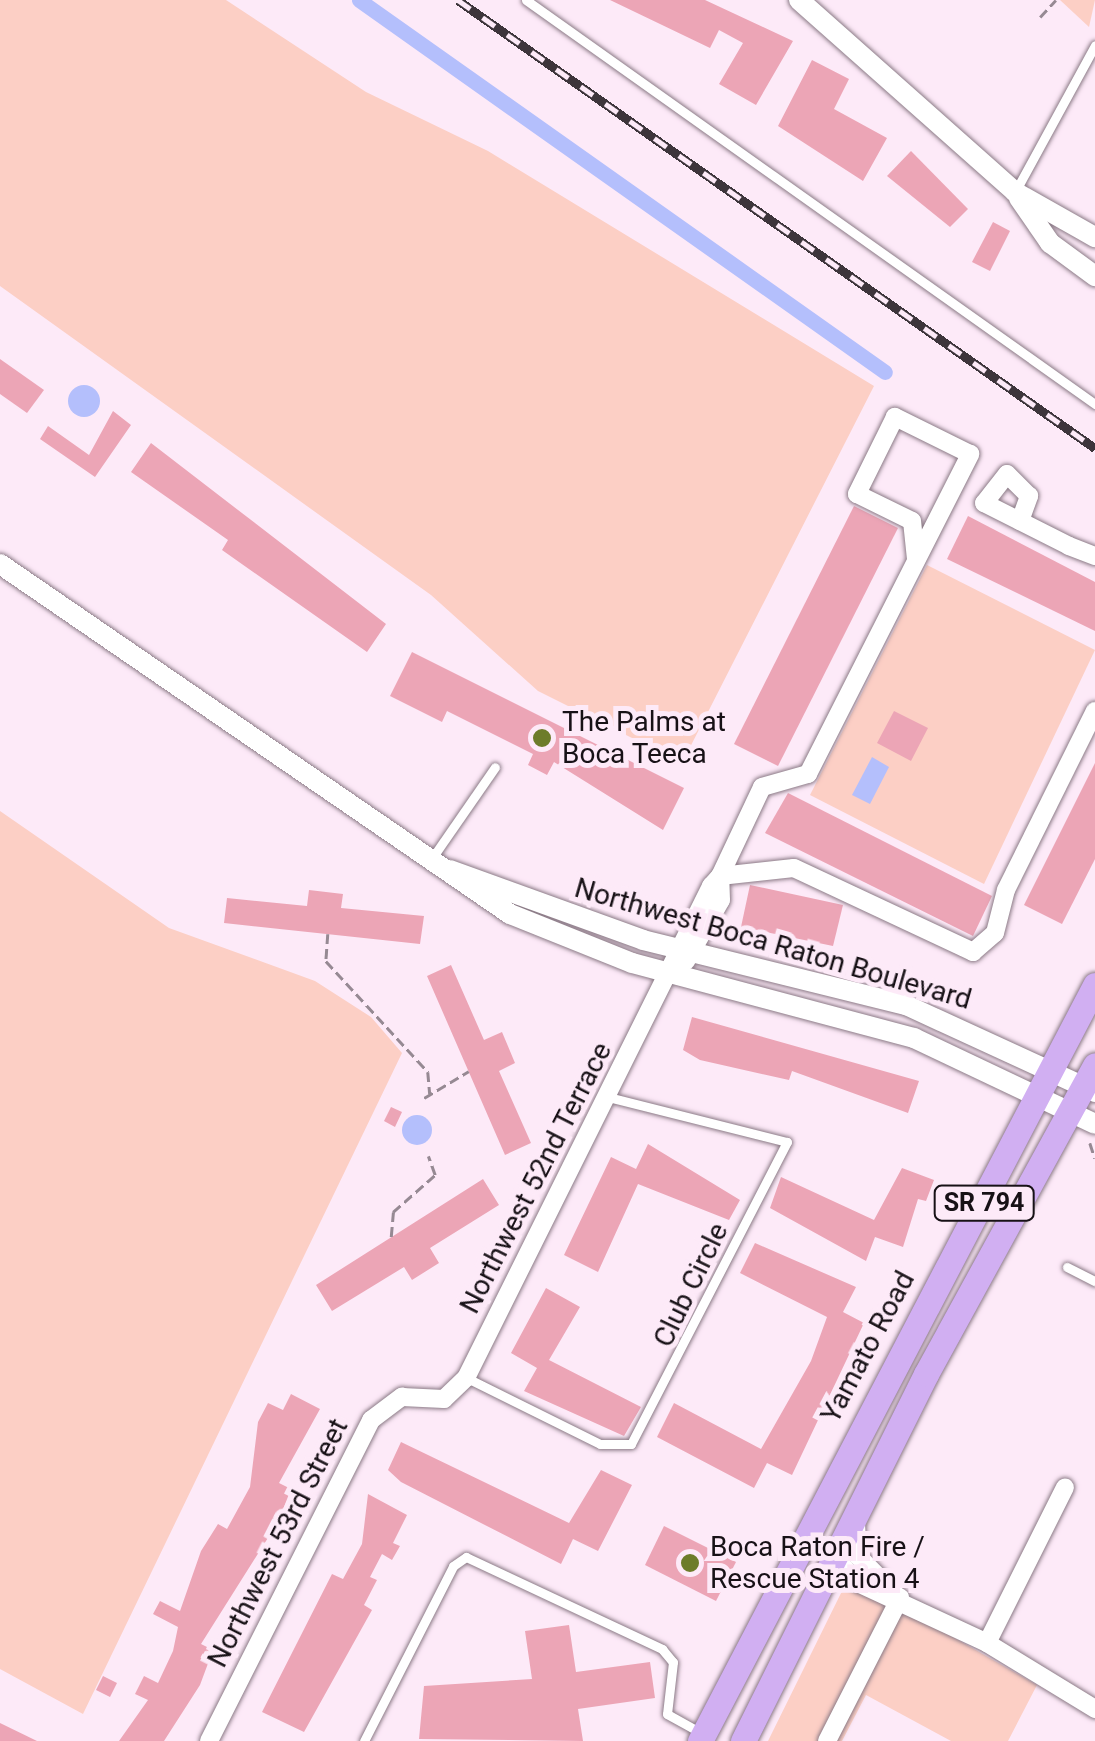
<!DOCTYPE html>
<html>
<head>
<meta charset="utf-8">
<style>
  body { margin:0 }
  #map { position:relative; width:1095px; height:1741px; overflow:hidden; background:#fdeaf8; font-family:Roboto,sans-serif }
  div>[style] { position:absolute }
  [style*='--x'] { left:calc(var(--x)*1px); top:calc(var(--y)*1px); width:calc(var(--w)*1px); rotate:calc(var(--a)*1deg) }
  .green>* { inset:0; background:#fccfc5 }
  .water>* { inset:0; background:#b4bffc }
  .round { border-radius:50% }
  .canal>* { height:15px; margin:-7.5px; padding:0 7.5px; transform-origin:7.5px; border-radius:7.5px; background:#b4bffc }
  .building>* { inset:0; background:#eca5b6 }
  .path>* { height:2.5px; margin-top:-1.25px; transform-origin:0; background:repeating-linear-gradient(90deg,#968993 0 10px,transparent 0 15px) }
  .roads { filter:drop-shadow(0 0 2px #8b7a86) drop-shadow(0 0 2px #8b7a86) }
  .service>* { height:9px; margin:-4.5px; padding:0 4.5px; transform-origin:4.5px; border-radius:4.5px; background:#fff }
  .minor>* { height:18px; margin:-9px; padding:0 9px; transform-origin:9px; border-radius:9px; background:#fff }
  .tertiary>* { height:20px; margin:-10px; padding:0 10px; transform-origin:10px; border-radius:10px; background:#fff }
  .primary>* { height:25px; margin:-12.5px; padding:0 12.5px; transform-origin:12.5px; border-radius:12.5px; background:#d1aff2 }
  .rail>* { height:9px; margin-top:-4.5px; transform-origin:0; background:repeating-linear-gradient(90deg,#fdeaf8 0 15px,#3d353b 0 30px); box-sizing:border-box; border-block:2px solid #3d353b }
  .dots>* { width:28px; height:28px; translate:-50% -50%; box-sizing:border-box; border:5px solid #fdeaf8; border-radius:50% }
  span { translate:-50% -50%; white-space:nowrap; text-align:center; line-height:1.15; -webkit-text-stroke:10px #fdeaf8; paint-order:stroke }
  .shield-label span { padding:2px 8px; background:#fdeaf8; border:2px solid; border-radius:8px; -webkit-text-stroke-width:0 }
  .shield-label { font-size:25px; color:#171116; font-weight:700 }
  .poi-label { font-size:28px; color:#171116 }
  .left { translate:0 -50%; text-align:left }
  .street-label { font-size:28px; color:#171116 }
</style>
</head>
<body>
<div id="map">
  <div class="green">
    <div style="clip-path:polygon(0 0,226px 0,366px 92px,488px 151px,874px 386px,682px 763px,538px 691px,431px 595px,0 286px)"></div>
    <div style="clip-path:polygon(1060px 0,1095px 0,1089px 27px)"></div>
    <div style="clip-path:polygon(927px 565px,1095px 650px,984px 884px,810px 795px)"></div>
    <div style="clip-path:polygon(0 811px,169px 928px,315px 981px,371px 1017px,402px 1053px,83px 1714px,0 1669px)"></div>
    <div style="clip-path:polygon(843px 1589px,897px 1605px,1037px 1685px,1008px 1741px,951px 1741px,866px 1695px,842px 1741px,768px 1741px)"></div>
  </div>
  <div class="water">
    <div class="round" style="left:68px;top:385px;width:32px;height:32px"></div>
    <div style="clip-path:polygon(872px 757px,889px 767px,870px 804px,852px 795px)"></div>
    <div class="round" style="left:402px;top:1115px;width:30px;height:30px"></div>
  </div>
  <div class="canal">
    <div style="--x:359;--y:0;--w:644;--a:35.27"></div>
  </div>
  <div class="building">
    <div style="clip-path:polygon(610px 0,705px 0,793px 41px,756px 105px,719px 84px,743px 43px,719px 30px,710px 48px)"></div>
    <div style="clip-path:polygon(812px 60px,849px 79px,834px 109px,887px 138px,863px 181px,778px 126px)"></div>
    <div style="clip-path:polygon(911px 151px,968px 209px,950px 227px,887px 176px)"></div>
    <div style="clip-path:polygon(993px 222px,1010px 231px,990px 271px,972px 262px)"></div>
    <div style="clip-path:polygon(0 359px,44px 390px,27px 413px,0 394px)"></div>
    <div style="clip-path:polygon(113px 411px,131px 425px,95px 477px,40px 439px,48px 426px,89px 455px)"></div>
    <div style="clip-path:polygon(151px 443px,386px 624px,367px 652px,222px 550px,228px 540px,131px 472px)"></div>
    <div style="clip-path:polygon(854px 506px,898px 528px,778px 766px,734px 744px)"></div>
    <div style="clip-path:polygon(968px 516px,1095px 582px,1095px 631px,947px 559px)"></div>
    <div style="clip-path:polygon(412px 652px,684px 788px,663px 830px,554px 762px,547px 775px,528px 765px,533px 754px,447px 711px,442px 722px,390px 696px)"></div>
    <div style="clip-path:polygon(894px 711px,928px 728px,911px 761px,877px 743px)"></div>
    <div style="clip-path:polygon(1095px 763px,1095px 859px,1062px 924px,1024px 905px)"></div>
    <div style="clip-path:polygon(788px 793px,992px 896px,973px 936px,765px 833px)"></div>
    <div style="clip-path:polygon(750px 885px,843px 905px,833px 946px,741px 927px)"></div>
    <div style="clip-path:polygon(309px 890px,343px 894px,341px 908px,424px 916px,420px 944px,224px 923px,227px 898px,307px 906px)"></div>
    <div style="clip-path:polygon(451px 965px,484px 1040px,502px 1032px,515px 1063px,499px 1071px,531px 1143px,505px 1155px,427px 976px)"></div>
    <div style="clip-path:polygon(692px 1017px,919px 1081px,908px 1113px,792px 1071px,789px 1080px,700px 1060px,683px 1050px)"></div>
    <div style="clip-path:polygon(391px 1107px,402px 1112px,395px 1127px,384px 1121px)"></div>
    <div style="clip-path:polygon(648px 1144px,740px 1200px,729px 1220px,638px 1184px,598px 1272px,564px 1255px,611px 1157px,636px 1169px)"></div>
    <div style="clip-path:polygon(902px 1168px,934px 1180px,926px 1201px,918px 1199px,903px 1247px,875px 1237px,866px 1261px,770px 1208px,781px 1177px,874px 1220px)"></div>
    <div style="clip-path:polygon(483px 1179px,499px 1205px,430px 1248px,439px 1263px,412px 1280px,404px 1267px,332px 1311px,316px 1285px)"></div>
    <div style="clip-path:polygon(755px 1243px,856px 1287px,843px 1312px,864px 1323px,792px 1475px,767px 1463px,754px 1488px,657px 1437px,674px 1403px,761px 1449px,811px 1361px,827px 1317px,740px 1273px)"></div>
    <div style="clip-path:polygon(546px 1288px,580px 1307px,549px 1360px,641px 1407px,624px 1436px,524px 1391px,537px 1368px,511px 1353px)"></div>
    <div style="clip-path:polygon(291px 1394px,320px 1409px,279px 1483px,291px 1489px,278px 1522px,201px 1644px,213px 1650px,200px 1685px,164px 1741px,119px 1741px,148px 1700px,135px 1694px,144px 1676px,158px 1683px,173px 1651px,178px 1627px,153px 1614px,160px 1601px,180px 1611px,201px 1551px,218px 1524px,227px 1529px,250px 1487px,258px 1422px,268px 1403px,283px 1410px)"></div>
    <div style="clip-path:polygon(401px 1442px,569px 1523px,601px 1470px,632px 1485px,598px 1551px,573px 1539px,561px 1564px,401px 1482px,388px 1470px)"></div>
    <div style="clip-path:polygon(368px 1494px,407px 1515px,393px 1543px,400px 1546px,392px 1560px,382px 1554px,370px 1577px,377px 1580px,364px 1605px,372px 1610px,304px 1732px,262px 1712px,332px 1574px,343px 1579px,362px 1544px)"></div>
    <div style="clip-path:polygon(664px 1526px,736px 1562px,716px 1601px,645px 1565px)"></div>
    <div style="clip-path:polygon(569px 1625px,576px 1672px,650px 1662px,655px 1698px,578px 1709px,583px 1741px,419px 1739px,424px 1686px,532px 1679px,525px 1631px)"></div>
    <div style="clip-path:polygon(103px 1676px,117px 1683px,110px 1697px,96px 1690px)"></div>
    <div style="clip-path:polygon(0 1723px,37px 1741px,0 1741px)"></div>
  </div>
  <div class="path">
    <div style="--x:1040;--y:17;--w:23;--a:-47"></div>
    <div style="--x:328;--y:934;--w:27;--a:94"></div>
    <div style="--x:326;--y:961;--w:151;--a:47.4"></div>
    <div style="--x:428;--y:1072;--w:22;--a:85"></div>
    <div style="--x:424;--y:1098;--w:52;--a:-31"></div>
    <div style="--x:1090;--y:1143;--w:16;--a:72"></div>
    <div style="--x:391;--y:1237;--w:25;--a:-85"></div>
    <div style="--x:393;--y:1212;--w:56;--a:-41.4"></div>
    <div style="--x:435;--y:1175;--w:20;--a:-110"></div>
  </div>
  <div class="roads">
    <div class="service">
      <div style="--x:526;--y:0;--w:698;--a:35.38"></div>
      <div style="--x:1015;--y:192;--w:167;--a:-61.4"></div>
      <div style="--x:430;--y:861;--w:114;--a:-55.3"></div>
      <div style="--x:1067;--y:1267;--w:31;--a:27"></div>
      <div style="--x:467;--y:1378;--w:148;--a:26.4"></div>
      <div style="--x:600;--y:1444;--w:31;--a:0"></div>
      <div style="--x:631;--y:1444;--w:340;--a:-62.7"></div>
      <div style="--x:787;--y:1142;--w:185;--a:-165.9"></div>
      <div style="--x:364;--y:1741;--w:196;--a:-63"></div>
      <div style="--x:453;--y:1566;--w:16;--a:-35"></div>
      <div style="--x:466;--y:1557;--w:217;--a:25.1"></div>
      <div style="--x:662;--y:1649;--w:17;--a:50"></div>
      <div style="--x:673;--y:1662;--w:52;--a:96.6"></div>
      <div style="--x:667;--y:1714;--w:39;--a:29"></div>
    </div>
    <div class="minor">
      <div style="--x:1020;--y:521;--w:27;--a:-70"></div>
      <div style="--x:1029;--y:496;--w:31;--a:-135"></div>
      <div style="--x:1007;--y:474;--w:37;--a:128"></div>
      <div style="--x:984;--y:503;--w:95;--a:26.8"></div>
      <div style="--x:1069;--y:546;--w:28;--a:21"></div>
      <div style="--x:720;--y:876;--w:98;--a:-64.7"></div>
      <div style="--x:762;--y:787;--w:48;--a:-15.8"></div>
      <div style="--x:808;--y:774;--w:359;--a:-63.1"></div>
      <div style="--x:970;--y:454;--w:84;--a:-153.7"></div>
      <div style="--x:895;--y:417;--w:86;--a:116.3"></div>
      <div style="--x:857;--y:494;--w:61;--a:26.1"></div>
      <div style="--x:912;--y:521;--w:39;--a:84"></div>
      <div style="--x:686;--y:961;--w:70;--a:-60.2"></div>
      <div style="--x:721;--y:900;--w:24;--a:-92"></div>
      <div style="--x:856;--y:1523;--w:33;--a:87"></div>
      <div style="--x:858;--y:1556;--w:56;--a:45.7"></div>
      <div style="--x:835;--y:1557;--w:35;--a:49"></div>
      <div style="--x:858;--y:1583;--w:142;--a:24.9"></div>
      <div style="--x:987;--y:1643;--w:127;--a:31.4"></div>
      <div style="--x:987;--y:1643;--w:174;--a:-63.4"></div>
      <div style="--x:209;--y:1741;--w:360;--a:-63.2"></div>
      <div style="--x:371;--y:1420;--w:39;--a:-37"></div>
      <div style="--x:402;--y:1397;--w:42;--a:2.7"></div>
      <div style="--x:444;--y:1399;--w:30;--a:-44"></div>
      <div style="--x:466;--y:1378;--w:550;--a:-63.53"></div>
      <div style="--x:711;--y:886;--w:13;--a:-48"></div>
      <div style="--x:720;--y:876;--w:74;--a:-6.2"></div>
      <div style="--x:794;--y:868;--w:198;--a:25.1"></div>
      <div style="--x:973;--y:952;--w:29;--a:-41"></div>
      <div style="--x:995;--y:933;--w:44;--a:-75.7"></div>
      <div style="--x:1006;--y:890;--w:200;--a:-63.6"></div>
      <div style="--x:827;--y:1741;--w:161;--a:-63"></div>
    </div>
    <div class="tertiary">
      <div style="--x:799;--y:0;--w:289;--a:41.6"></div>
      <div style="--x:1015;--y:192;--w:92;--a:29.4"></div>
      <div style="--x:1019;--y:198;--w:55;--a:55.4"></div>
      <div style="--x:1050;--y:243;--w:56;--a:36.3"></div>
      <div style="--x:0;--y:564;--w:619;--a:34.46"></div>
      <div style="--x:510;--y:914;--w:131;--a:21.9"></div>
      <div style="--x:632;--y:963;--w:292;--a:14.9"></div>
      <div style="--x:914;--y:1038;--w:200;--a:25.4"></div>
      <div style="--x:450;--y:870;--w:205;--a:19.9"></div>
      <div style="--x:643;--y:940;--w:271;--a:13.9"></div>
      <div style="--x:906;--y:1005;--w:208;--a:24.7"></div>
    </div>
    <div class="primary">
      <div style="--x:700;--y:1741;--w:853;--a:-62.41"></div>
      <div style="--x:743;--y:1741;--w:410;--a:-63.5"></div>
      <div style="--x:926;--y:1374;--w:352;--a:-61.3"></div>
    </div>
  </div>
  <div class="rail">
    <div style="--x:458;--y:0;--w:779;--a:35.12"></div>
  </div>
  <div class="dots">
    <div style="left:542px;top:738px;background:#6d7c2a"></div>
    <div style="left:690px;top:1563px;background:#6d7c2a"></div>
  </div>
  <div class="shield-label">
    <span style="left:984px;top:1203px">SR 794</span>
  </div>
  <div class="poi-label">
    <span class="left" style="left:562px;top:738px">The Palms at<br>Boca Teeca</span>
    <span class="left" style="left:710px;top:1563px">Boca Raton Fire /<br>Rescue Station 4</span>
  </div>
  <div class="street-label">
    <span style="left:773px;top:944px;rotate:16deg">Northwest Boca Raton Boulevard</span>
    <span style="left:536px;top:1178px;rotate:-63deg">Northwest 52nd Terrace</span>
    <span style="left:691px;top:1285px;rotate:-64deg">Club Circle</span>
    <span style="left:868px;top:1347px;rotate:-62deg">Yamato Road</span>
    <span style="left:278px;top:1543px;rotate:-63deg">Northwest 53rd Street</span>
  </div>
</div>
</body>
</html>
